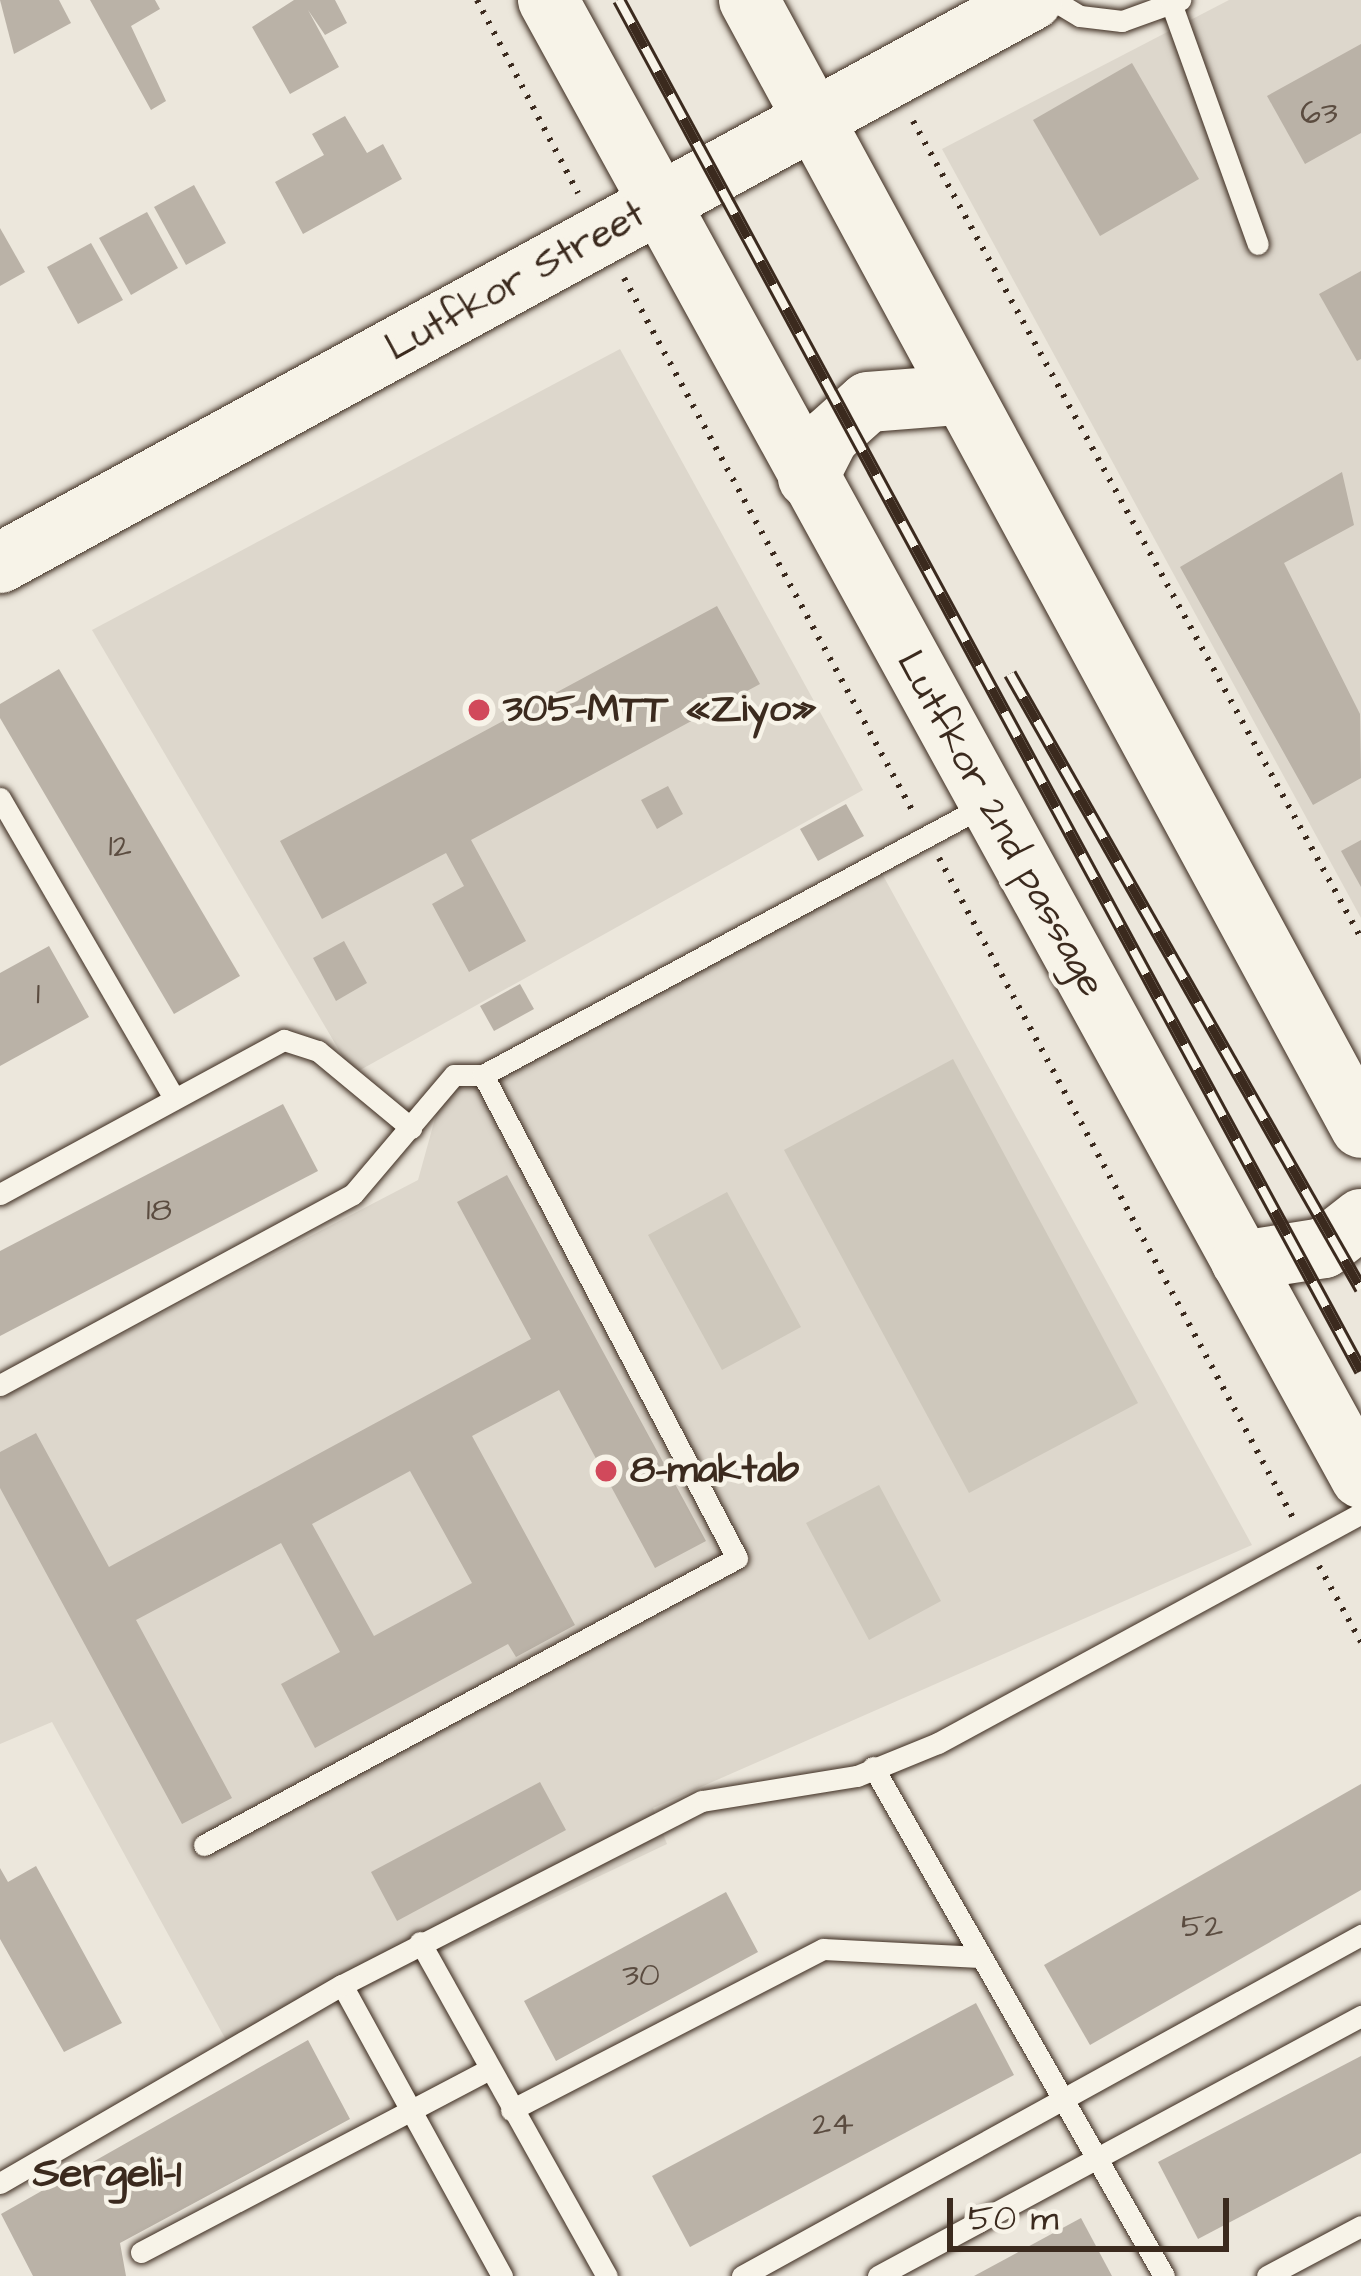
<!DOCTYPE html>
<html>
<head>
<meta charset="utf-8">
<style>
  body { margin:0 }
  #map { position:relative; width:1361px; height:2276px; overflow:hidden; background:#ece7dc; font-family:"Architects Daughter",sans-serif }
  div>[style] { position:absolute }
  [style*='--x'] { left:calc(var(--x)*1px); top:calc(var(--y)*1px); width:calc(var(--w)*1px); rotate:calc(var(--a)*1deg) }
  .built>* { inset:0; background:#ddd7cc }
  .green>* { inset:0; background:#cec8bc }
  .building>* { inset:0; background:#bab2a7 }
  .path>* { height:6px; margin-top:-3px; transform-origin:0; background:repeating-linear-gradient(90deg,#3b2a1e 0 3px,transparent 0 12px) }
  .roads { filter:drop-shadow(0 0 3px #3b2a1e) drop-shadow(0 0 3px #3b2a1e) }
  .service>* { height:21px; margin:-10.5px; padding:0 10.5px; transform-origin:10.5px; border-radius:10.5px; background:#f7f3e8 }
  .secondary>* { height:60px; margin:-30px; padding:0 30px; transform-origin:30px; border-radius:30px; background:#f7f3e8 }
  .rail>* { height:14px; margin-top:-7px; transform-origin:0; background:repeating-linear-gradient(90deg,#f7f3e8 0 27px,#3b2a1e 0 54px); box-sizing:border-box; border-block:3px solid #3b2a1e }
  .dots>* { width:33px; height:33px; translate:-50% -50%; box-sizing:border-box; border:6px solid #f7f3e8; border-radius:50% }
  span { translate:-50% -50%; white-space:nowrap; text-align:center; line-height:1.15; -webkit-text-stroke:9px #f7f3e8; paint-order:stroke }
  .number-label { font-size:33px; color:#5b4c40 }
  .number-label span { -webkit-text-stroke-width:0 }
  .street-label { font-size:39px; color:#3b2a1e }
  .poi-label { font-size:39px; color:#3b2a1e; font-weight:700 }
  .left { translate:0 -50%; text-align:left }
  .neighbourhood-label { font-size:42px; color:#3b2a1e; font-weight:700 }
  .scale { position:absolute; left:947px; top:2198px; width:282px; height:54px; box-sizing:border-box; border:6px solid #3b2a1e; border-top:0; padding-left:15px; font-size:36px; line-height:42px; white-space:nowrap; color:#3b2a1e; -webkit-text-stroke:9px #f7f3e8; paint-order:stroke }
</style>
</head>
<body>
<div id="map">
  <div class="built">
    <div style="clip-path:polygon(1229px 0,1361px 0,1361px 918px,942px 149px)"></div>
    <div style="clip-path:polygon(620px 349px,863px 790px,353px 1074px,92px 630px)"></div>
    <div style="clip-path:polygon(880px 870px,1252px 1545px,653px 1808px,667px 1844px,232px 2051px,52px 1722px,0 1744px,0 1398px,418px 1180px,441px 1097px)"></div>
  </div>
  <div class="green">
    <div style="clip-path:polygon(953px 1059px,1138px 1403px,969px 1493px,784px 1150px)"></div>
    <div style="clip-path:polygon(727px 1192px,801px 1327px,722px 1370px,648px 1235px)"></div>
    <div style="clip-path:polygon(879px 1485px,941px 1601px,869px 1640px,806px 1523px)"></div>
  </div>
  <div class="building">
    <div style="clip-path:polygon(0 0,59px 0,71px 23px,14px 54px)"></div>
    <div style="clip-path:polygon(90px 0,155px 0,160px 9px,131px 26px,166px 101px,151px 110px)"></div>
    <div style="clip-path:polygon(294px 0,335px 0,347px 23px,325px 35px,308px 10px,339px 67px,290px 94px,252px 27px)"></div>
    <div style="clip-path:polygon(1361px 44px,1361px 133px,1305px 164px,1267px 96px)"></div>
    <div style="clip-path:polygon(1132px 63px,1199px 179px,1100px 236px,1033px 120px)"></div>
    <div style="clip-path:polygon(345px 116px,367px 153px,383px 144px,402px 179px,303px 234px,275px 182px,324px 155px,312px 134px)"></div>
    <div style="clip-path:polygon(194px 185px,226px 243px,186px 265px,154px 207px)"></div>
    <div style="clip-path:polygon(147px 212px,178px 268px,131px 295px,99px 238px)"></div>
    <div style="clip-path:polygon(0 228px,25px 272px,0 286px)"></div>
    <div style="clip-path:polygon(91px 243px,123px 300px,78px 324px,47px 267px)"></div>
    <div style="clip-path:polygon(1361px 271px,1361px 359px,1357px 361px,1319px 294px)"></div>
    <div style="clip-path:polygon(1342px 472px,1354px 525px,1284px 563px,1360px 714px,1361px 778px,1313px 805px,1180px 567px)"></div>
    <div style="clip-path:polygon(717px 606px,760px 684px,471px 840px,526px 941px,469px 972px,432px 904px,464px 886px,446px 853px,322px 919px,280px 841px)"></div>
    <div style="clip-path:polygon(59px 669px,240px 976px,174px 1014px,0 718px,0 704px)"></div>
    <div style="clip-path:polygon(668px 786px,683px 814px,657px 829px,641px 800px)"></div>
    <div style="clip-path:polygon(846px 804px,864px 836px,818px 861px,800px 829px)"></div>
    <div style="clip-path:polygon(1361px 840px,1361px 887px,1341px 851px)"></div>
    <div style="clip-path:polygon(344px 941px,367px 983px,336px 1001px,313px 958px)"></div>
    <div style="clip-path:polygon(49px 946px,89px 1017px,0 1066px,0 973px)"></div>
    <div style="clip-path:polygon(520px 984px,534px 1009px,494px 1031px,480px 1006px)"></div>
    <div style="clip-path:polygon(283px 1104px,318px 1171px,0 1336px,0 1251px)"></div>
    <div style="clip-path:polygon(evenodd,507px 1175px,706px 1541px,655px 1568px,559px 1390px,472px 1436px,575px 1625px,516px 1657px,508px 1644px,315px 1748px,281px 1684px,340px 1652px,281px 1543px,136px 1620px,232px 1798px,182px 1824px,0 1488px,0 1452px,36px 1433px,109px 1567px,531px 1339px,457px 1202px,507px 1175px,410px 1471px,472px 1583px,374px 1636px,312px 1524px,410px 1471px)"></div>
    <div style="clip-path:polygon(540px 1782px,566px 1830px,397px 1921px,371px 1872px)"></div>
    <div style="clip-path:polygon(1361px 1784px,1361px 1890px,1090px 2045px,1044px 1965px)"></div>
    <div style="clip-path:polygon(36px 1866px,122px 2023px,64px 2052px,0 1939px,0 1868px,8px 1882px)"></div>
    <div style="clip-path:polygon(726px 1892px,758px 1952px,556px 2061px,524px 2001px)"></div>
    <div style="clip-path:polygon(976px 2003px,1014px 2075px,690px 2247px,652px 2176px)"></div>
    <div style="clip-path:polygon(308px 2040px,350px 2119px,120px 2243px,126px 2276px,33px 2276px,1px 2214px)"></div>
    <div style="clip-path:polygon(1361px 2056px,1361px 2153px,1198px 2239px,1158px 2162px)"></div>
    <div style="clip-path:polygon(1081px 2218px,1112px 2276px,974px 2276px)"></div>
  </div>
  <div class="path">
    <div style="--x:477;--y:0;--w:218;--a:62.4"></div>
    <div style="--x:913;--y:121;--w:932;--a:61.26"></div>
    <div style="--x:624;--y:278;--w:605;--a:61.57"></div>
    <div style="--x:939;--y:858;--w:749;--a:61.79"></div>
    <div style="--x:1319;--y:1566;--w:87;--a:61.1"></div>
  </div>
  <div class="roads">
    <div class="service">
      <div style="--x:1053;--y:0;--w:31;--a:31"></div>
      <div style="--x:1080;--y:16;--w:42;--a:6.8"></div>
      <div style="--x:1122;--y:21;--w:62;--a:-19.9"></div>
      <div style="--x:1171;--y:3;--w:256;--a:70.2"></div>
      <div style="--x:0;--y:798;--w:343;--a:59.9"></div>
      <div style="--x:0;--y:1194;--w:323;--a:-28.5"></div>
      <div style="--x:284;--y:1040;--w:36;--a:18"></div>
      <div style="--x:318;--y:1051;--w:121;--a:39.6"></div>
      <div style="--x:0;--y:1385;--w:401;--a:-28.4"></div>
      <div style="--x:353;--y:1194;--w:156;--a:-49.7"></div>
      <div style="--x:454;--y:1075;--w:29;--a:0"></div>
      <div style="--x:483;--y:1075;--w:574;--a:-28.26"></div>
      <div style="--x:873;--y:1767;--w:586;--a:60.24"></div>
      <div style="--x:204;--y:1845;--w:605;--a:-28.3"></div>
      <div style="--x:737;--y:1558;--w:546;--a:-117.74"></div>
      <div style="--x:420;--y:1942;--w:383;--a:60.8"></div>
      <div style="--x:511;--y:2110;--w:351;--a:-27.3"></div>
      <div style="--x:823;--y:1949;--w:157;--a:2.9"></div>
      <div style="--x:0;--y:2183;--w:395;--a:-30.1"></div>
      <div style="--x:141;--y:2252;--w:391;--a:-27.7"></div>
      <div style="--x:502;--y:2276;--w:332;--a:-118.8"></div>
      <div style="--x:342;--y:1985;--w:404;--a:-27.1"></div>
      <div style="--x:702;--y:1801;--w:157;--a:-9.2"></div>
      <div style="--x:857;--y:1776;--w:87;--a:-22.2"></div>
      <div style="--x:938;--y:1743;--w:481;--a:-28.5"></div>
      <div style="--x:742;--y:2276;--w:707;--a:-28.85"></div>
      <div style="--x:878;--y:2276;--w:549;--a:-28.29"></div>
      <div style="--x:1267;--y:2276;--w:106;--a:-28"></div>
    </div>
    <div class="secondary">
      <div style="--x:548;--y:0;--w:1687;--a:61.19"></div>
      <div style="--x:749;--y:0;--w:1283;--a:61.52"></div>
      <div style="--x:808;--y:478;--w:46;--a:-62.9"></div>
      <div style="--x:829;--y:437;--w:52;--a:-41.9"></div>
      <div style="--x:868;--y:402;--w:92;--a:-4.4"></div>
      <div style="--x:0;--y:563;--w:1176;--a:-28.61"></div>
      <div style="--x:1241;--y:1261;--w:84;--a:-8.9"></div>
      <div style="--x:1324;--y:1248;--w:47;--a:-38.1"></div>
    </div>
  </div>
  <div class="rail">
    <div style="--x:619;--y:0;--w:1559;--a:61.58"></div>
    <div style="--x:1010;--y:674;--w:708;--a:60.29"></div>
  </div>
  <div class="dots">
    <div style="left:479px;top:710px;background:#d1495b"></div>
    <div style="left:606px;top:1471px;background:#d1495b"></div>
  </div>
  <div class="number-label">
    <span style="left:1319px;top:114px">63</span>
    <span style="left:120px;top:847px">12</span>
    <span style="left:38px;top:995px">1</span>
    <span style="left:159px;top:1211px">18</span>
    <span style="left:1202px;top:1927px">52</span>
    <span style="left:641px;top:1976px">30</span>
    <span style="left:833px;top:2125px">24</span>
  </div>
  <div class="street-label">
    <span style="left:516px;top:282px;rotate:-29deg">Lutfkor Street</span>
    <span style="left:1000px;top:824px;rotate:61deg">Lutfkor 2nd passage</span>
  </div>
  <div class="poi-label">
    <span class="left" style="left:503px;top:710px">305-MTT «Ziyo»</span>
    <span class="left" style="left:630px;top:1471px">8-maktab</span>
  </div>
  <div class="neighbourhood-label">
    <span style="left:107px;top:2174px">Sergeli-1</span>
  </div>
  <div class="scale">50 m</div>
</div>
</body>
</html>
